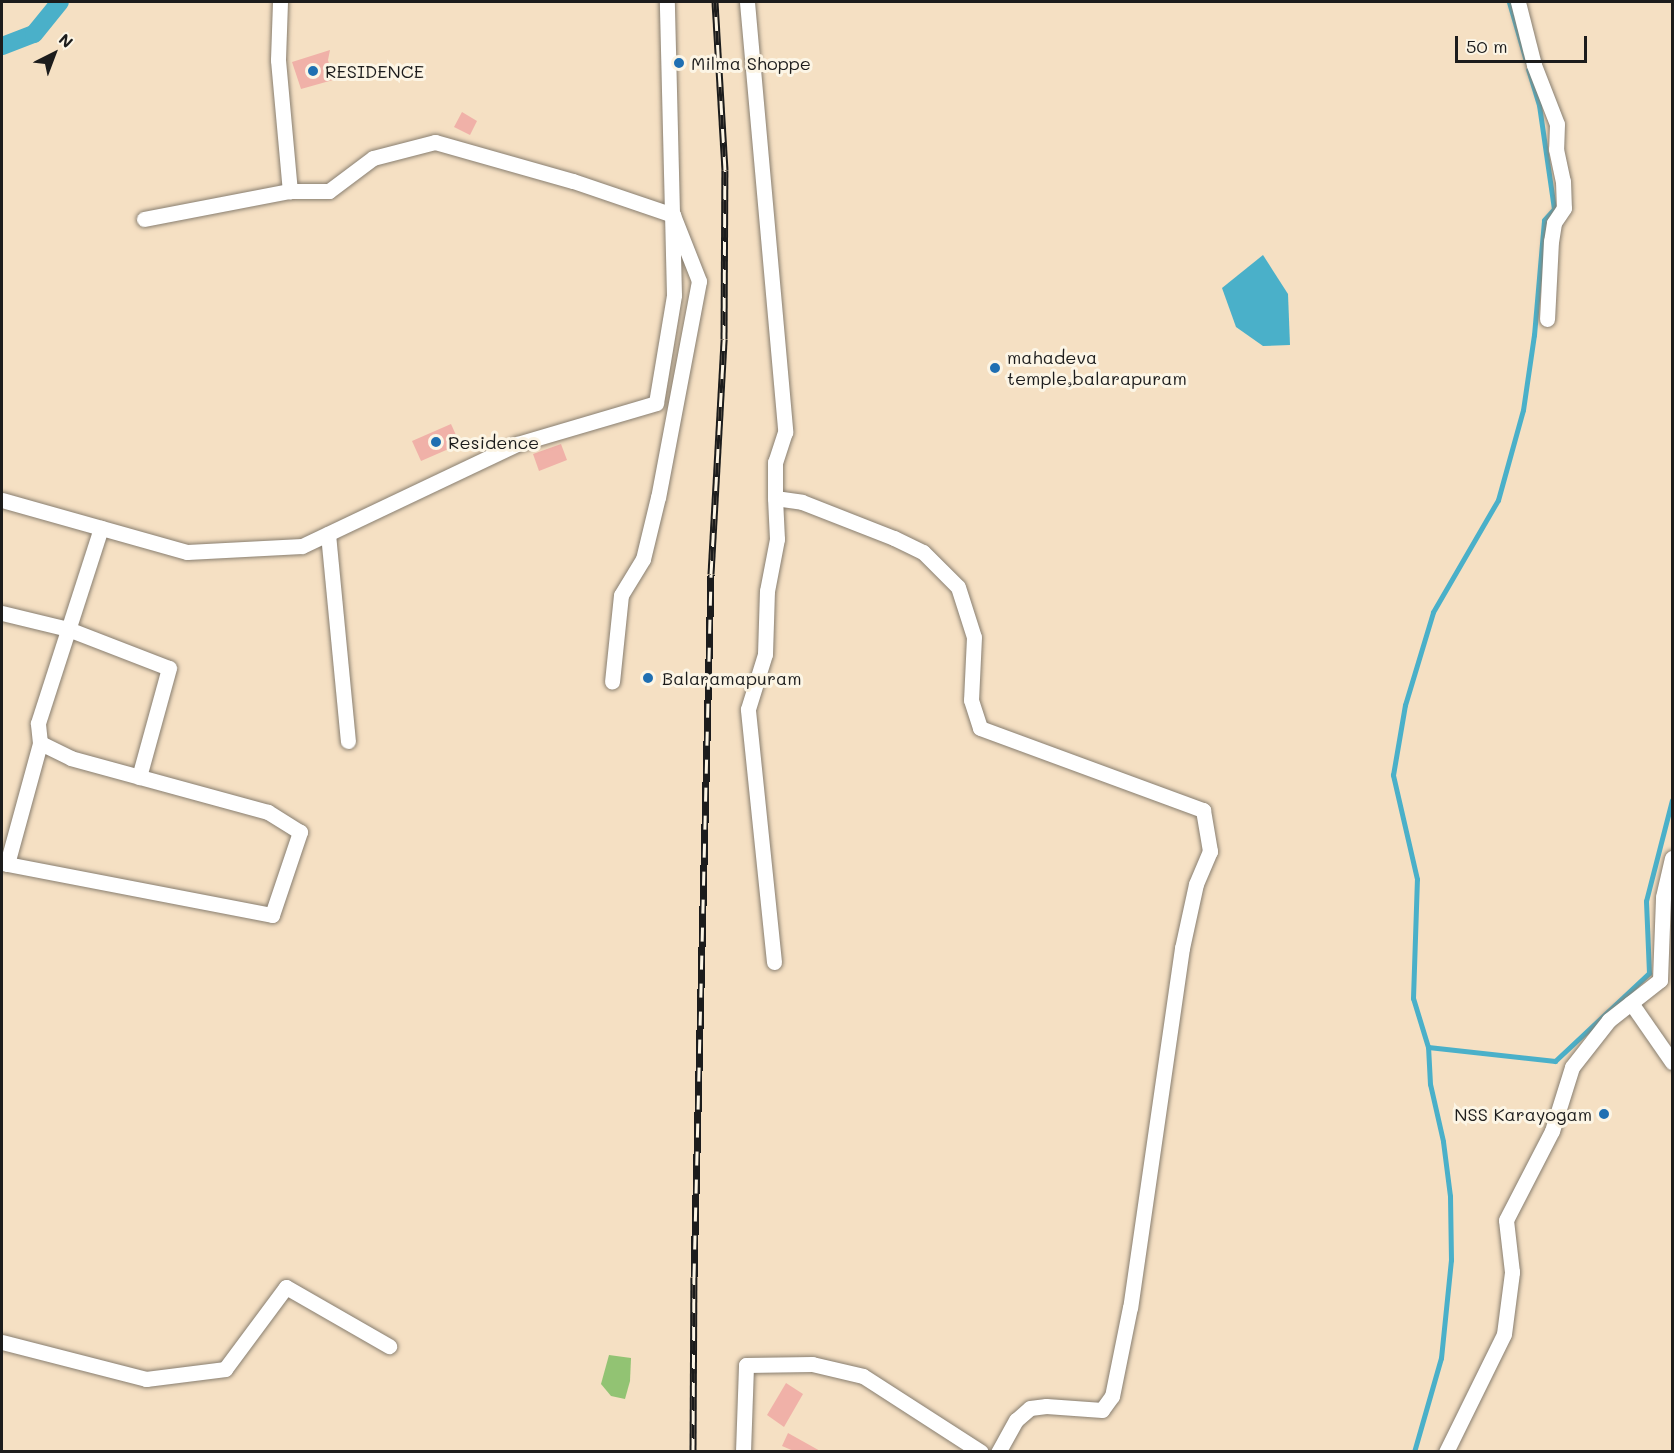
<!DOCTYPE html>
<html>
<head>
<meta charset="utf-8">
<style>
  body { margin:0 }
  #map { position:relative; width:1674px; height:1453px; overflow:hidden; background:#f5e0c3; font-family:Mali,sans-serif }
  div>[style] { position:absolute }
  [style*='--x'] { left:calc(var(--x)*1px); top:calc(var(--y)*1px); width:calc(var(--w)*1px); rotate:calc(var(--a)*1deg) }
  .green>* { inset:0; background:#92c373 }
  .water>* { inset:0; background:#4ab0c9 }
  .stream>* { height:5px; margin:-2.5px; padding:0 2.5px; transform-origin:2.5px; border-radius:2.5px; background:#4ab0c9 }
  .canal>* { height:18px; margin:-9px; padding:0 9px; transform-origin:9px; border-radius:9px; background:#4ab0c9 }
  .building>* { inset:0; background:#f0b1a8 }
  .roads { filter:drop-shadow(0 0 2px #887e70) drop-shadow(0 0 2px #887e70) }
  .street>* { height:15px; margin:-7.5px; padding:0 7.5px; transform-origin:7.5px; border-radius:7.5px; background:#fff }
  .rail>* { height:7px; margin-top:-3.5px; transform-origin:0; background:repeating-linear-gradient(90deg,#fcf5e5 0 14px,#1c1c1c 0 28px); box-sizing:border-box; border-block:2px solid #1c1c1c }
  .dots>* { width:16px; height:16px; translate:-50% -50%; box-sizing:border-box; border:3px solid #fcf5e5; border-radius:50% }
  span { translate:-50% -50%; white-space:nowrap; text-align:center; line-height:1.15; -webkit-text-stroke:6px #fcf5e5; paint-order:stroke }
  .poi-label { font-size:18px; color:#1c1c1c }
  .left { translate:0 -50%; text-align:left }
  .right { translate:-100% -50%; text-align:right }
  .frame { position:absolute; inset:0; border:3px solid #1c1c1c; pointer-events:none }
  .north { position:absolute; left:24px; top:24px; width:60px; height:60px; -webkit-text-stroke:4px #fcf5e5; paint-order:stroke; rotate:42deg; font-size:16px; font-weight:700; line-height:24px; text-align:center; color:#1c1c1c }
  .north::after { content:''; display:block; margin:auto; width:21px; height:27px; background:#1c1c1c; clip-path:polygon(50% 0,100% 100%,50% 72%,0 100%) }
  .scale { position:absolute; left:1455px; top:36px; width:132px; height:27px; box-sizing:border-box; border:3px solid #1c1c1c; border-top:0; padding-left:8px; font-size:18px; line-height:21px; white-space:nowrap; color:#1c1c1c; -webkit-text-stroke:4px #fcf5e5; paint-order:stroke }
</style>
</head>
<body>
<div id="map">
  <div class="green">
    <div style="clip-path:polygon(609px 1355px,631px 1358px,630px 1381px,625px 1399px,611px 1396px,601px 1384px)"></div>
  </div>
  <div class="water">
    <div style="clip-path:polygon(1263px 255px,1288px 294px,1290px 345px,1263px 346px,1236px 327px,1222px 288px)"></div>
  </div>
  <div class="stream">
    <div style="--x:1509;--y:2;--w:61;--a:73.9"></div>
    <div style="--x:1428;--y:1047;--w:128;--a:6.3"></div>
    <div style="--x:1555;--y:1061;--w:129;--a:-43.1"></div>
    <div style="--x:1649;--y:973;--w:72;--a:-92.4"></div>
    <div style="--x:1646;--y:901;--w:104;--a:-75.6"></div>
    <div style="--x:1414;--y:1452;--w:98;--a:-74"></div>
    <div style="--x:1441;--y:1358;--w:99;--a:-84.2"></div>
    <div style="--x:1451;--y:1260;--w:64;--a:-90.9"></div>
    <div style="--x:1450;--y:1196;--w:55;--a:-97.3"></div>
    <div style="--x:1443;--y:1141;--w:58;--a:-102.8"></div>
    <div style="--x:1430;--y:1084;--w:37;--a:-93"></div>
    <div style="--x:1428;--y:1047;--w:51;--a:-107"></div>
    <div style="--x:1413;--y:998;--w:119;--a:-88.1"></div>
    <div style="--x:1417;--y:879;--w:107;--a:-103"></div>
    <div style="--x:1393;--y:775;--w:71;--a:-80.3"></div>
    <div style="--x:1405;--y:705;--w:97;--a:-73.2"></div>
    <div style="--x:1433;--y:612;--w:129;--a:-59.9"></div>
    <div style="--x:1498;--y:500;--w:93;--a:-74.5"></div>
    <div style="--x:1523;--y:410;--w:76;--a:-81.7"></div>
    <div style="--x:1534;--y:335;--w:115;--a:-85"></div>
    <div style="--x:1544;--y:220;--w:15;--a:-48"></div>
    <div style="--x:1554;--y:209;--w:105;--a:-98.2"></div>
    <div style="--x:1539;--y:105;--w:37;--a:-107"></div>
  </div>
  <div class="canal">
    <div style="--x:2;--y:46;--w:34;--a:-21"></div>
    <div style="--x:34;--y:34;--w:41;--a:-50.9"></div>
  </div>
  <div class="building">
    <div style="clip-path:polygon(330px 50px,328px 60px,333px 80px,301px 89px,292px 62px)"></div>
    <div style="clip-path:polygon(462px 112px,477px 121px,470px 135px,454px 127px)"></div>
    <div style="clip-path:polygon(451px 424px,460px 444px,421px 461px,412px 441px)"></div>
    <div style="clip-path:polygon(561px 444px,567px 460px,539px 471px,533px 454px)"></div>
    <div style="clip-path:polygon(786px 1383px,803px 1394px,784px 1427px,767px 1415px)"></div>
    <div style="clip-path:polygon(788px 1433px,822px 1452px,796px 1452px,782px 1446px)"></div>
  </div>
  <div class="roads">
    <div class="street">
      <div style="--x:280;--y:2;--w:58;--a:92"></div>
      <div style="--x:278;--y:60;--w:132;--a:84.8"></div>
      <div style="--x:290;--y:191;--w:39;--a:0"></div>
      <div style="--x:329;--y:191;--w:55;--a:-36.9"></div>
      <div style="--x:373;--y:158;--w:64;--a:-14.5"></div>
      <div style="--x:435;--y:142;--w:143;--a:15.8"></div>
      <div style="--x:573;--y:181;--w:106;--a:18.8"></div>
      <div style="--x:673;--y:215;--w:71;--a:68.5"></div>
      <div style="--x:699;--y:281;--w:220;--a:100.7"></div>
      <div style="--x:658;--y:497;--w:64;--a:103.6"></div>
      <div style="--x:643;--y:559;--w:42;--a:121.4"></div>
      <div style="--x:621;--y:595;--w:87;--a:95.9"></div>
      <div style="--x:747;--y:2;--w:432;--a:84.9"></div>
      <div style="--x:785;--y:432;--w:32;--a:108"></div>
      <div style="--x:775;--y:462;--w:36;--a:90"></div>
      <div style="--x:775;--y:498;--w:27;--a:8"></div>
      <div style="--x:802;--y:502;--w:99;--a:21.4"></div>
      <div style="--x:894;--y:538;--w:32;--a:26"></div>
      <div style="--x:923;--y:552;--w:49;--a:45"></div>
      <div style="--x:958;--y:587;--w:52;--a:72.3"></div>
      <div style="--x:974;--y:637;--w:63;--a:92.7"></div>
      <div style="--x:971;--y:700;--w:29;--a:72"></div>
      <div style="--x:980;--y:728;--w:238;--a:20.2"></div>
      <div style="--x:1203;--y:810;--w:42;--a:80.3"></div>
      <div style="--x:1210;--y:851;--w:36;--a:113"></div>
      <div style="--x:1196;--y:884;--w:66;--a:102.3"></div>
      <div style="--x:1182;--y:948;--w:363;--a:98.2"></div>
      <div style="--x:1130;--y:1307;--w:91;--a:101.4"></div>
      <div style="--x:1112;--y:1396;--w:17;--a:126"></div>
      <div style="--x:1102;--y:1410;--w:56;--a:-175.9"></div>
      <div style="--x:1046;--y:1406;--w:16;--a:173"></div>
      <div style="--x:1030;--y:1408;--w:18;--a:139"></div>
      <div style="--x:1016;--y:1420;--w:37;--a:119"></div>
      <div style="--x:1518;--y:2;--w:65;--a:75.7"></div>
      <div style="--x:1534;--y:65;--w:63;--a:68.7"></div>
      <div style="--x:1557;--y:124;--w:25;--a:92"></div>
      <div style="--x:1556;--y:149;--w:33;--a:78"></div>
      <div style="--x:1563;--y:181;--w:27;--a:88"></div>
      <div style="--x:1564;--y:208;--w:18;--a:124"></div>
      <div style="--x:1554;--y:223;--w:18;--a:99"></div>
      <div style="--x:1551;--y:241;--w:78;--a:92.9"></div>
      <div style="--x:144;--y:219;--w:149;--a:-10.9"></div>
      <div style="--x:2;--y:500;--w:192;--a:15.7"></div>
      <div style="--x:187;--y:552;--w:115;--a:-3"></div>
      <div style="--x:302;--y:546;--w:238;--a:-25.4"></div>
      <div style="--x:517;--y:444;--w:145;--a:-16.4"></div>
      <div style="--x:656;--y:403;--w:109;--a:-80.5"></div>
      <div style="--x:674;--y:295;--w:293;--a:-91.4"></div>
      <div style="--x:328;--y:534;--w:208;--a:84.5"></div>
      <div style="--x:2;--y:613;--w:68;--a:13.6"></div>
      <div style="--x:68;--y:629;--w:108;--a:21.1"></div>
      <div style="--x:169;--y:668;--w:113;--a:105.4"></div>
      <div style="--x:2;--y:863;--w:275;--a:10.9"></div>
      <div style="--x:272;--y:915;--w:88;--a:-71.4"></div>
      <div style="--x:300;--y:832;--w:38;--a:-148"></div>
      <div style="--x:268;--y:812;--w:204;--a:-164.7"></div>
      <div style="--x:71;--y:758;--w:34;--a:-154"></div>
      <div style="--x:40;--y:743;--w:20;--a:-96"></div>
      <div style="--x:38;--y:723;--w:205;--a:-72.1"></div>
      <div style="--x:7;--y:864;--w:125;--a:-74.7"></div>
      <div style="--x:774;--y:962;--w:254;--a:-95.9"></div>
      <div style="--x:748;--y:709;--w:58;--a:-72.8"></div>
      <div style="--x:765;--y:654;--w:63;--a:-88.2"></div>
      <div style="--x:767;--y:591;--w:53;--a:-79.1"></div>
      <div style="--x:777;--y:539;--w:41;--a:-92.8"></div>
      <div style="--x:1631;--y:1003;--w:72;--a:55.2"></div>
      <div style="--x:2;--y:1342;--w:149;--a:14.4"></div>
      <div style="--x:146;--y:1379;--w:80;--a:-7.2"></div>
      <div style="--x:225;--y:1369;--w:102;--a:-53.4"></div>
      <div style="--x:286;--y:1287;--w:119;--a:29.8"></div>
      <div style="--x:743;--y:1452;--w:87;--a:-88"></div>
      <div style="--x:746;--y:1365;--w:66;--a:-0.9"></div>
      <div style="--x:812;--y:1364;--w:52;--a:13.2"></div>
      <div style="--x:863;--y:1376;--w:140;--a:32.8"></div>
      <div style="--x:1446;--y:1452;--w:131;--a:-63.8"></div>
      <div style="--x:1504;--y:1334;--w:63;--a:-82.6"></div>
      <div style="--x:1512;--y:1272;--w:52;--a:-96.6"></div>
      <div style="--x:1506;--y:1220;--w:100;--a:-62.7"></div>
      <div style="--x:1552;--y:1131;--w:67;--a:-72.6"></div>
      <div style="--x:1572;--y:1067;--w:60;--a:-51.8"></div>
      <div style="--x:1609;--y:1020;--w:65;--a:-38.1"></div>
      <div style="--x:1660;--y:980;--w:83;--a:-87.9"></div>
      <div style="--x:1663;--y:897;--w:40;--a:-77"></div>
    </div>
  </div>
  <div class="rail">
    <div style="--x:693;--y:1452;--w:175;--a:-89.7"></div>
    <div style="--x:694;--y:1277;--w:703;--a:-88.61"></div>
    <div style="--x:711;--y:574;--w:235;--a:-86.8"></div>
    <div style="--x:724;--y:339;--w:169;--a:-89.7"></div>
    <div style="--x:725;--y:170;--w:168;--a:-93.4"></div>
  </div>
  <div class="dots">
    <div style="left:679px;top:63px;background:#1f6fb2"></div>
    <div style="left:313px;top:71px;background:#1f6fb2"></div>
    <div style="left:995px;top:368px;background:#1f6fb2"></div>
    <div style="left:436px;top:442px;background:#1f6fb2"></div>
    <div style="left:648px;top:678px;background:#1f6fb2"></div>
    <div style="left:1604px;top:1114px;background:#1f6fb2"></div>
  </div>
  <div class="poi-label">
    <span class="left" style="left:691px;top:63px">Milma Shoppe</span>
    <span class="left" style="left:325px;top:71px">RESIDENCE</span>
    <span class="left" style="left:1007px;top:368px">mahadeva<br>temple,balarapuram</span>
    <span class="left" style="left:448px;top:442px">Residence</span>
    <span class="left" style="left:662px;top:678px">Balaramapuram</span>
    <span class="right" style="left:1592px;top:1114px">NSS Karayogam</span>
  </div>
  <div class="frame"></div>
  <div class="north">N</div>
  <div class="scale">50 m</div>
</div>
</body>
</html>
